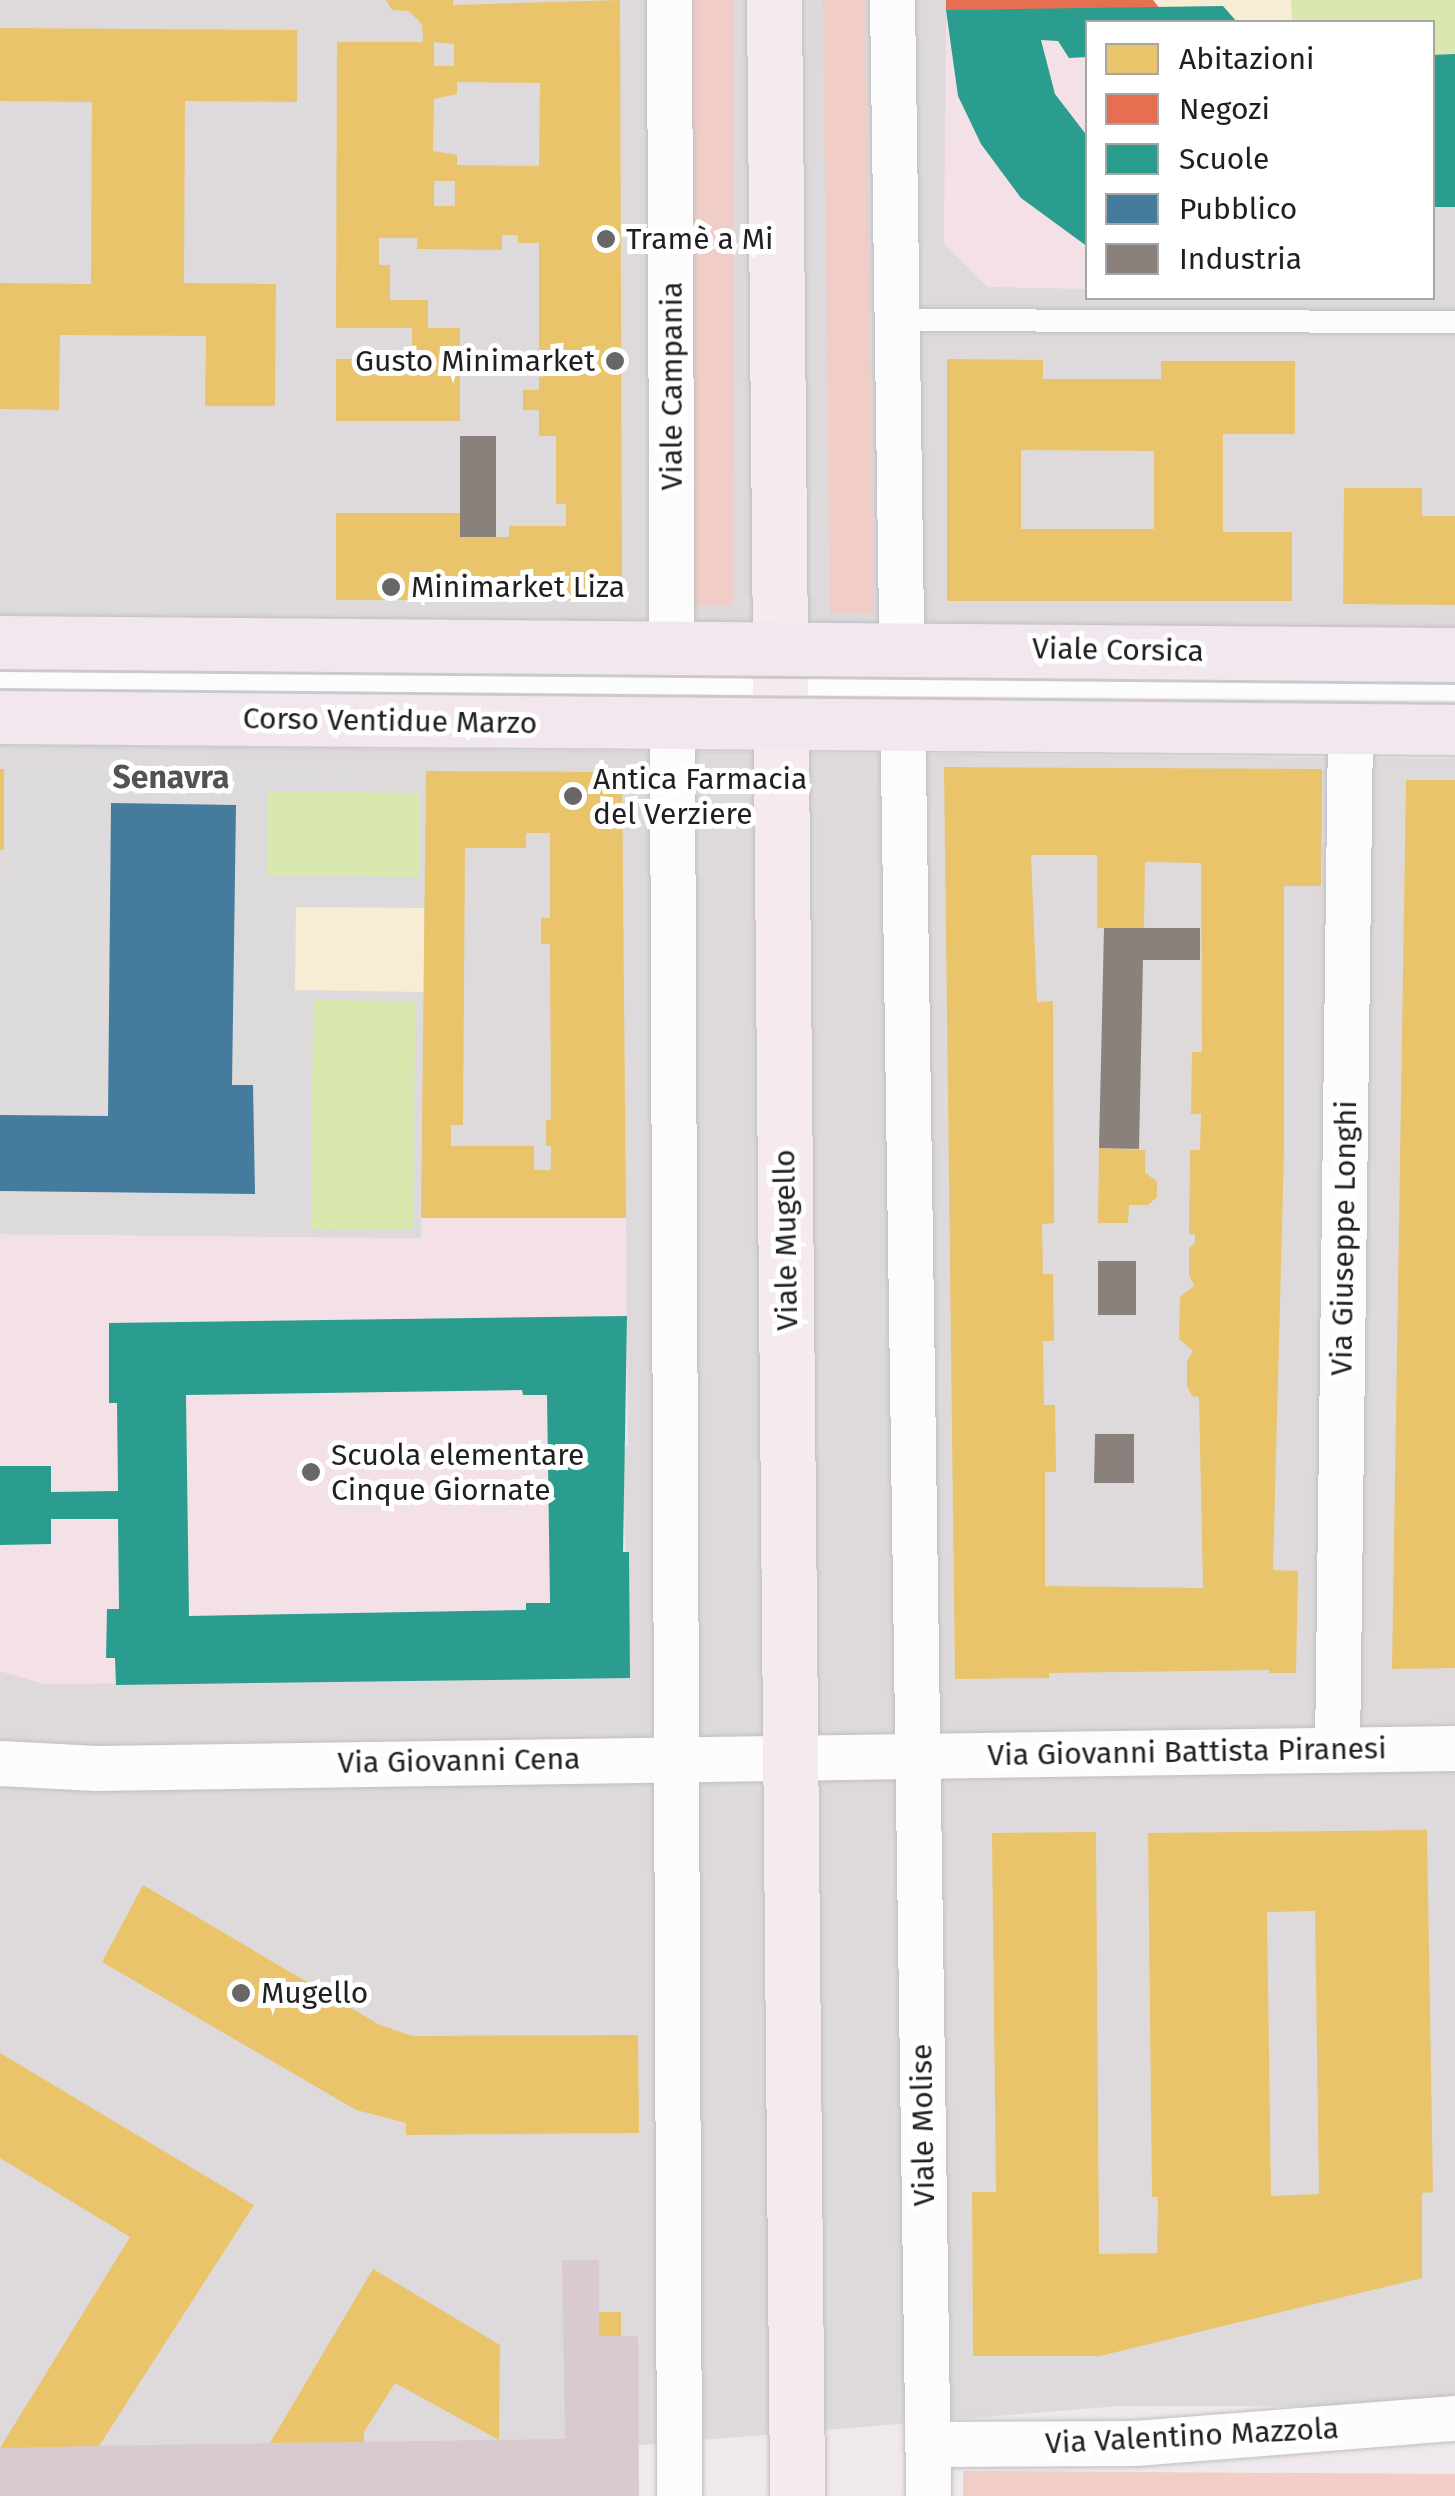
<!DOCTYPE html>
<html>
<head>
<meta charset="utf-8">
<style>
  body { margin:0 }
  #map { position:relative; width:1455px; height:2496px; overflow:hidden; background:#efe9ec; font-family:"Fira Sans",sans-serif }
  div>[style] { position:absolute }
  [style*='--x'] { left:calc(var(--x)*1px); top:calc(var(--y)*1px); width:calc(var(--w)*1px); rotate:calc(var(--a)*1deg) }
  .residential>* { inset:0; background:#dedadc }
  .education>* { inset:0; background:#f4e1e7 }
  .religious>* { inset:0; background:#dddadc }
  .construction>* { inset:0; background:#d9cacf }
  .grass>* { inset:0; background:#f0cdc7 }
  .park>* { inset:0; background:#f7edd4 }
  .pitch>* { inset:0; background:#d9e8af }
  .parking>* { inset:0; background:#dddbdc }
  .homes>* { inset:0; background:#e9c46a }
  .shops>* { inset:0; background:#e76f51 }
  .schools>* { inset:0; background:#2a9d8f }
  .public>* { inset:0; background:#457b9d }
  .industry>* { inset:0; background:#8a817c }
  .roads { filter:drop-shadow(0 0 2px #c0bebf) drop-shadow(0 0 2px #c0bebf) }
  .service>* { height:22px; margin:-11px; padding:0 11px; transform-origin:11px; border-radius:11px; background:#fdfcfc }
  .minor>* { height:45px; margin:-22.5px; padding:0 22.5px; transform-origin:22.5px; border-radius:22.5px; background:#fdfcfc }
  .secondary>* { height:55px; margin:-27.5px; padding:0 27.5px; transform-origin:27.5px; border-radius:27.5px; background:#f5ebee }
  .primary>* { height:55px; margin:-27.5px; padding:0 27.5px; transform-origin:27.5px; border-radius:27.5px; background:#f2e6ef }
  .tram>* { height:2.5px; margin:-1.25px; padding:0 1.25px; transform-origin:1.25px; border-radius:1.25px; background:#cbcacb }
  .dots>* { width:28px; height:28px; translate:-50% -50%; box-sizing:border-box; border:5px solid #fff; border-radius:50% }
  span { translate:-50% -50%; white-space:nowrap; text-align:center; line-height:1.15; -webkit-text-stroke:10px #fff; paint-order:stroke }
  .poi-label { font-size:30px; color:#202020 }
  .left { translate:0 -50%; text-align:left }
  .right { translate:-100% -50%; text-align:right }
  .street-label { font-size:30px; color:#202020 }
  .neighbourhood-label { font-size:32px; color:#535353; font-weight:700 }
  .legend { position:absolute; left:1085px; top:20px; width:350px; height:280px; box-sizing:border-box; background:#fff; border:2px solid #a6a6a6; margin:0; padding:12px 18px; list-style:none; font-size:30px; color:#202020 }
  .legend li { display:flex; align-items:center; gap:20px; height:50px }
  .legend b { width:50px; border:2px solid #a6a6a6 }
</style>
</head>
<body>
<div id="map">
  <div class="residential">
    <div style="clip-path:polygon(0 0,765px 0,770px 638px,0 635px)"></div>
    <div style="clip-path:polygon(evenodd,785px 0,1455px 0,1455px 642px,788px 636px,785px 0,1088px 22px,1432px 22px,1432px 298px,1088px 298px,1088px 22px)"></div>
    <div style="clip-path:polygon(0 745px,1455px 759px,1455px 2406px,1121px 2406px,629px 2446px,0 2448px)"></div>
  </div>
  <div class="education">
    <div style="clip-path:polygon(1160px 9px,1172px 22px,1088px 22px,1087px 289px,988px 287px,944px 244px,946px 10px)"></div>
    <div style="clip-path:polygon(421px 1218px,626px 1218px,628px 1446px,622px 1447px,630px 1678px,44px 1684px,0 1671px,0 1234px,421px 1238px)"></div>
  </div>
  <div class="religious">
    <div style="clip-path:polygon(4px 769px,111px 769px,111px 803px,236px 805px,237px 770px,426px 771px,421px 1238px,0 1234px)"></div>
  </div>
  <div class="construction">
    <div style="clip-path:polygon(562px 2260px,599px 2260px,599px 2336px,638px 2336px,639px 2496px,0 2496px,0 2447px,565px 2439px)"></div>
  </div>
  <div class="grass">
    <div style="clip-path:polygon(688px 0,734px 0,733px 606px,691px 606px)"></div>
    <div style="clip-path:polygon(823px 0,865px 0,874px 614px,830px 614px)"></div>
    <div style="clip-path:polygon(963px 2471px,1455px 2474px,1455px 2496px,963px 2496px)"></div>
  </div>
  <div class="park">
    <div style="clip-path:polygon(1153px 0,1455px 0,1433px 55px,1432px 22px,1237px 22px,1223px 6px,1160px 9px)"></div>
    <div style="clip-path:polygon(296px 907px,424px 908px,424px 992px,295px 990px)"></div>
  </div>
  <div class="pitch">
    <div style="clip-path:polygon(1291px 0,1455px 0,1455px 54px,1433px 55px,1432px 22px,1292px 22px)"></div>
    <div style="clip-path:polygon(268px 791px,420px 793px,419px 877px,267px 875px)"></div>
    <div style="clip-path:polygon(313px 1000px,415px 1001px,414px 1230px,311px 1229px)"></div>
  </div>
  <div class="parking">
    <div style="clip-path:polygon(4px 769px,111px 769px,108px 1116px,0 1115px)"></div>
  </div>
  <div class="homes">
    <div style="clip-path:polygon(evenodd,386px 0,453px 0,453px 5px,620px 0,622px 600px,336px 600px,336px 513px,460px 513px,460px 537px,509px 537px,509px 526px,566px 526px,566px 504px,556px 504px,556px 436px,539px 436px,539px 410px,523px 410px,523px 390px,539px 390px,539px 373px,523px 373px,523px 356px,539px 356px,539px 243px,518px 243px,518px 235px,502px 235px,502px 250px,417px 249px,417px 238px,379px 238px,379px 265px,390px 265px,390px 300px,428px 300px,428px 328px,460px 328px,460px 421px,336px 421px,336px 359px,412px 359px,412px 328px,336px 328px,337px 42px,423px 42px,422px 24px,409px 11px,392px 10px,386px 0,434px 42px,454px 44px,454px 66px,434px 66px,434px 42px,386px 0,457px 82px,540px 83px,539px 166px,457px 165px,457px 155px,433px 151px,434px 99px,457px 94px,457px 82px,386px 0,434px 181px,455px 181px,455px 206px,434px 206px,434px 181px)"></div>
    <div style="clip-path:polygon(0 28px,297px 30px,297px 102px,185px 101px,184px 283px,276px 284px,275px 406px,205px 406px,206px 336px,60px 335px,59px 410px,0 409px,0 283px,91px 284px,92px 102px,0 101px)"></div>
    <div style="clip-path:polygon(evenodd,947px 359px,1043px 360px,1043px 379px,1161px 379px,1161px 361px,1295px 361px,1295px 434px,1223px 434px,1223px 532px,1292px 532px,1292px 601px,947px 601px,947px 359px,1021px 450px,1154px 451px,1154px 529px,1021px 529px,1021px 450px)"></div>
    <div style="clip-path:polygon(1344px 488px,1422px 488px,1422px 516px,1455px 516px,1455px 605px,1343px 604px)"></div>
    <div style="clip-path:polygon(evenodd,944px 767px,1322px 769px,1321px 886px,1284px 886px,1284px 1152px,1273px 1570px,1298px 1571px,1296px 1673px,1269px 1673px,1269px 1670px,1049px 1673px,1049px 1678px,955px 1679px,944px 767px,1031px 855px,1097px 855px,1097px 928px,1144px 928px,1145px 862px,1201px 863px,1202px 1052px,1192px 1052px,1191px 1114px,1201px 1114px,1200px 1150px,1190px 1150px,1189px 1234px,1195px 1234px,1195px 1243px,1189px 1248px,1189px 1274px,1194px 1286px,1180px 1297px,1179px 1339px,1193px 1351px,1187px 1361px,1187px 1386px,1192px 1396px,1199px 1397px,1203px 1588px,1045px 1586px,1045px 1472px,1056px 1472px,1055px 1405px,1044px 1405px,1043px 1341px,1054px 1341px,1053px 1274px,1043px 1274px,1042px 1224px,1054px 1223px,1053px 1001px,1037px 1002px,1031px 855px)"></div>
    <div style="clip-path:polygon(0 769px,4px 769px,4px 850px,0 850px)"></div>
    <div style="clip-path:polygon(evenodd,426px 771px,622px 772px,626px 1218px,421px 1218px,426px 771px,526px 833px,550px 833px,550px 918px,541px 918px,541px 944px,550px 944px,551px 1120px,546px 1120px,546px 1146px,551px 1146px,551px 1170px,534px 1170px,534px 1146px,451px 1146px,451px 1125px,463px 1125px,465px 848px,526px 848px,526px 833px)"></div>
    <div style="clip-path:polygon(1406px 780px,1455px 780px,1455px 1668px,1392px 1669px)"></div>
    <div style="clip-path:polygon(1099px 1148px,1145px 1150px,1145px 1173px,1157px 1181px,1157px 1197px,1148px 1205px,1129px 1205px,1128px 1223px,1098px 1223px)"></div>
    <div style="clip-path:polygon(evenodd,1427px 1830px,1433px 2192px,1422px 2193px,1422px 2278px,1100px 2356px,973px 2356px,972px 2192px,996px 2192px,992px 1833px,1096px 1832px,1099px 2254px,1157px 2253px,1158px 2197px,1152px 2197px,1148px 1833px,1427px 1830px,1315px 1911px,1319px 2194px,1271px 2196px,1267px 1912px,1315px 1911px)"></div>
    <div style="clip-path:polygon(143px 1885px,378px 2024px,412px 2036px,638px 2035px,639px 2133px,406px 2135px,406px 2123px,356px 2110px,102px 1962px)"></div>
    <div style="clip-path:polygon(0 2053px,254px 2205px,99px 2446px,0 2448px,130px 2237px,0 2158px)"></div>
    <div style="clip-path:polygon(373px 2269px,500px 2345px,499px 2440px,395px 2383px,364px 2432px,364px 2442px,270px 2443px)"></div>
    <div style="clip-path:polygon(599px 2312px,621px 2312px,621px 2336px,599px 2336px)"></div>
  </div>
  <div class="shops">
    <div style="clip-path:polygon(946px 0,1153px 0,1160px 9px,946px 10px)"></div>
  </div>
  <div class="schools">
    <div style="clip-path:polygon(1223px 6px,1237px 22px,1088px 22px,1088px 57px,1069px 58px,1058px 41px,1041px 40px,1055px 94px,1088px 137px,1088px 247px,1021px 198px,981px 144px,958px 96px,946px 10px)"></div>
    <div style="clip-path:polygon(1455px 54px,1455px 207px,1432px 207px,1432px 55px)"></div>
    <div style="clip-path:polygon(evenodd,627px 1316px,623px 1552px,629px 1552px,630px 1678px,116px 1685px,115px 1658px,106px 1658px,107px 1609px,119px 1609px,118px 1519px,51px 1519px,51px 1544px,0 1545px,0 1466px,51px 1466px,51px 1492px,118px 1491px,117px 1403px,109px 1403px,109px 1323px,627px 1316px,522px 1390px,523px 1395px,547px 1395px,550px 1603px,526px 1603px,526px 1610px,189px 1616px,186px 1395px,522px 1390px)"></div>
  </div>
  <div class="public">
    <div style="clip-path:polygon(111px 803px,236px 805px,232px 1085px,253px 1085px,255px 1194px,0 1191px,0 1115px,108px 1116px)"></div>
  </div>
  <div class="industry">
    <div style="clip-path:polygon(460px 436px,496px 436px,496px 537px,460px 537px)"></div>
    <div style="clip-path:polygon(1104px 928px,1200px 928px,1200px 960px,1143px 960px,1139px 1149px,1099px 1148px)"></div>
    <div style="clip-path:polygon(1098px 1261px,1136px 1261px,1136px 1315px,1098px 1315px)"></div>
    <div style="clip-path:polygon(1095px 1434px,1134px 1434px,1134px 1483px,1094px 1483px)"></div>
  </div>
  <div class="roads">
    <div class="service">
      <div style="--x:898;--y:320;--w:557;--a:0.21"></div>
      <div style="--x:0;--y:678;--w:1455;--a:0.59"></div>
    </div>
    <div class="minor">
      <div style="--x:669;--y:0;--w:2496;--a:89.77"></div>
      <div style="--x:892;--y:0;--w:2496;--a:89.17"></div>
      <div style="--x:1337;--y:1750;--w:1023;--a:-89.27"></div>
      <div style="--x:0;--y:1763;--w:96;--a:3"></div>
      <div style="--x:96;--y:1768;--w:1359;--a:-0.84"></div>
      <div style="--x:928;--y:2444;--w:207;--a:-0.3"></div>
      <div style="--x:1135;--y:2443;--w:321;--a:-4.5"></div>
    </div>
    <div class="secondary">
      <div style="--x:774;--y:0;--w:2496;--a:89.47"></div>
    </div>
    <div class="primary">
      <div style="--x:0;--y:643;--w:1455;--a:0.47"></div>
      <div style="--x:0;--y:716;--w:1455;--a:0.43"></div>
    </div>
  </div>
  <div class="tram">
    <div style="--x:0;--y:670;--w:1455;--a:0.51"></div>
    <div style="--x:0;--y:689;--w:1455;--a:0.55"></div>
  </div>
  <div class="dots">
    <div style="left:606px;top:239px;background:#686667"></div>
    <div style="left:615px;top:361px;background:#686667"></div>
    <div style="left:391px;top:587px;background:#686667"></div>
    <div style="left:573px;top:796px;background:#686667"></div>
    <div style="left:311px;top:1472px;background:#686667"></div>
    <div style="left:241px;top:1993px;background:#686667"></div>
  </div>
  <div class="poi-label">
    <span class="left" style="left:626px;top:239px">Tramè a Mi</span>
    <span class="right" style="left:595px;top:361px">Gusto Minimarket</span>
    <span class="left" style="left:411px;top:587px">Minimarket Liza</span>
    <span class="left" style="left:593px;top:796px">Antica Farmacia<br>del Verziere</span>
    <span class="left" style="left:331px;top:1472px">Scuola elementare<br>Cinque Giornate</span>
    <span class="left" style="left:261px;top:1993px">Mugello</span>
  </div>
  <div class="street-label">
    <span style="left:672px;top:386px;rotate:-90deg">Viale Campania</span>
    <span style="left:1118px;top:650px;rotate:1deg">Viale Corsica</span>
    <span style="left:390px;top:721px;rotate:1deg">Corso Ventidue Marzo</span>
    <span style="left:1344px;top:1238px;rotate:-89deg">Via Giuseppe Longhi</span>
    <span style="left:786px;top:1240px;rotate:-91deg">Viale Mugello</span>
    <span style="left:1187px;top:1752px;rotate:-1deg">Via Giovanni Battista Piranesi</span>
    <span style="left:459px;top:1761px;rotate:-1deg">Via Giovanni Cena</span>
    <span style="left:923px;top:2125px;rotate:-91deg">Viale Molise</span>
    <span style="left:1192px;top:2436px;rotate:-3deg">Via Valentino Mazzola</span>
  </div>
  <div class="neighbourhood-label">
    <span style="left:171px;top:777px">Senavra</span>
  </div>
  <ul class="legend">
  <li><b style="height:28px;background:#e9c46a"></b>Abitazioni</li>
  <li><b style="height:28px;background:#e76f51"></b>Negozi</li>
  <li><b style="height:28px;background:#2a9d8f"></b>Scuole</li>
  <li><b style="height:28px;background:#457b9d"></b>Pubblico</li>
  <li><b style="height:28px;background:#8a817c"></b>Industria</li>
  </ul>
</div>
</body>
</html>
